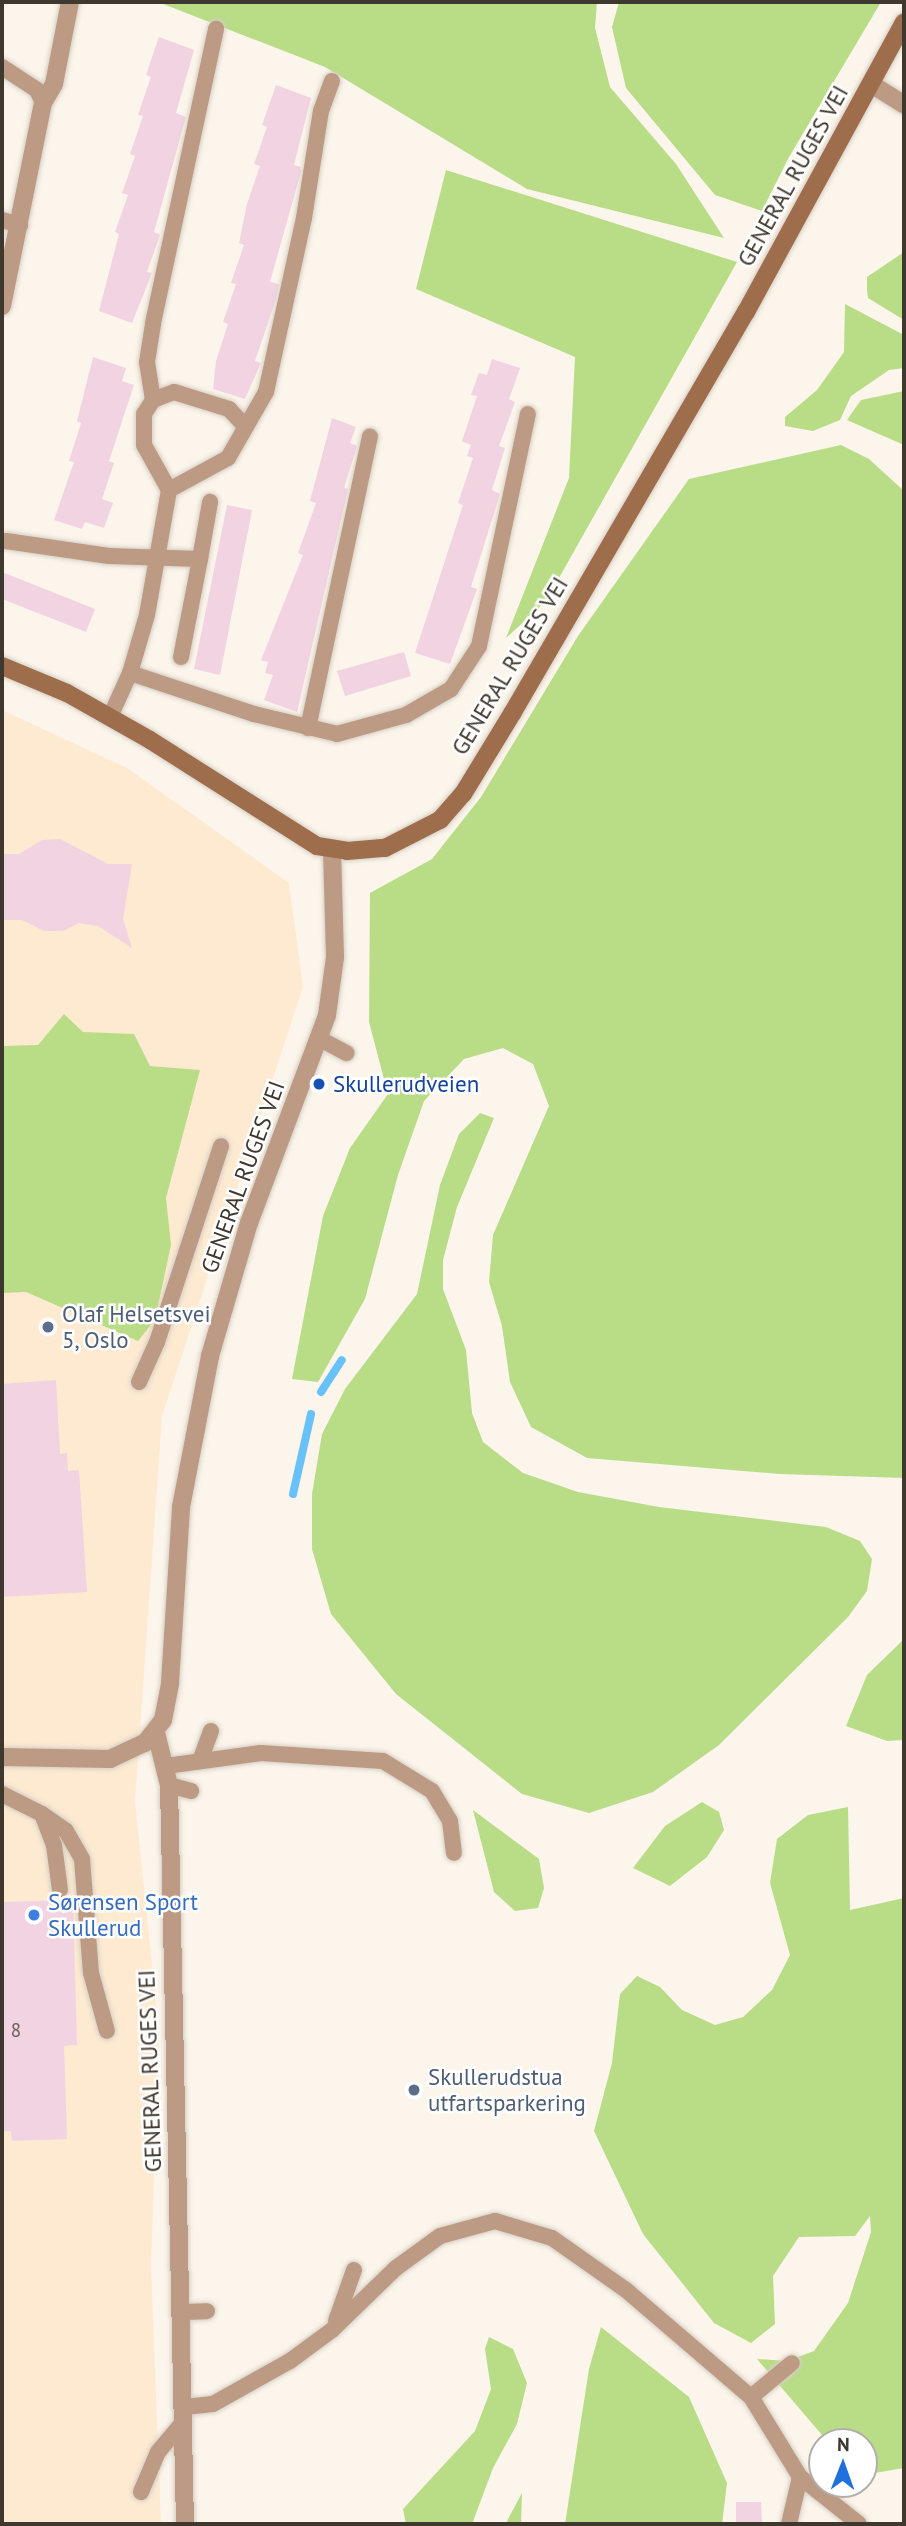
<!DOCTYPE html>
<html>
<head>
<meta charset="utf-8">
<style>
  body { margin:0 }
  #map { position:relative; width:906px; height:2526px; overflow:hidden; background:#fcf5eb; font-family:"PT Sans",sans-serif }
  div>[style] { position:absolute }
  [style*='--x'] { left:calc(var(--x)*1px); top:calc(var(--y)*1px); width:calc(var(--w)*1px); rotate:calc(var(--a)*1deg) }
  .built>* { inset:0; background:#fdead1 }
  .green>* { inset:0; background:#b9dc87 }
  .stream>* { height:8px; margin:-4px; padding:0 4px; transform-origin:4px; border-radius:4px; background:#69c1f9 }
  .building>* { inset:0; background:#f1d3e2 }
  .roads { filter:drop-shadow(0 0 2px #d6cfc5) drop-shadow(0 0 2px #d6cfc5) }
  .service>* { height:16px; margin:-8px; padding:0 8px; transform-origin:8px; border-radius:8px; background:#bd9a83 }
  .minor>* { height:18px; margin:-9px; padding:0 9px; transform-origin:9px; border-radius:9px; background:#bd9a83 }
  .secondary>* { height:18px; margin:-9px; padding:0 9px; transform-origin:9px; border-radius:9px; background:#9e6d4b }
  .dots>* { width:19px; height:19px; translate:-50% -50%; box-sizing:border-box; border:4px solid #fff; border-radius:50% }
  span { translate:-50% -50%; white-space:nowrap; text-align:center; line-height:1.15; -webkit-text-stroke:5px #fff; paint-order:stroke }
  .number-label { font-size:19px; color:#6c5f5b }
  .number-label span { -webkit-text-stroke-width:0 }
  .street-label { font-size:23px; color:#3f382e }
  .transit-label { font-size:23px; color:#164399 }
  .left { translate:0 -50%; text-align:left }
  .service-label { font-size:23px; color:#4e5e75 }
  .shop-label { font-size:23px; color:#366cbe }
  .frame { position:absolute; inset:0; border:4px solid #3f382e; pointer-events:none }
  .north { position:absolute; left:808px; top:2428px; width:70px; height:70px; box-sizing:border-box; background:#fff; border:2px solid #b2afab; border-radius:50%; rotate:1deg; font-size:19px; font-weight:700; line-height:28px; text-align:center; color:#3f382e }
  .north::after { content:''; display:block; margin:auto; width:24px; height:32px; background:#2171dc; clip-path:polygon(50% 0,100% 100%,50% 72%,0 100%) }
</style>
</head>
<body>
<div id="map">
  <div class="built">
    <div style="clip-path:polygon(2px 710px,127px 768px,289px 883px,303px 987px,162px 1416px,135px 1801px,159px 2032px,151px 2265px,161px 2524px,2px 2524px)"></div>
  </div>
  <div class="green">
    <div style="clip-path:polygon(158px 2px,597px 2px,595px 28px,610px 87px,676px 164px,724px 238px,527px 189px,325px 67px)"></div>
    <div style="clip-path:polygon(619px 2px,881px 2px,789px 157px,762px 211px,715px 195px,626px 88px,612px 27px)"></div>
    <div style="clip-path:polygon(446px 170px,737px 262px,546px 601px,506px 638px,569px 478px,575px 357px,416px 289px)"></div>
    <div style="clip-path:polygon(904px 252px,904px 320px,868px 298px,867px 290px,867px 277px)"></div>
    <div style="clip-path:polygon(845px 304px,904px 335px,904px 368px,889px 370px,851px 396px,840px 420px,813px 431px,785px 426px,785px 417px,817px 390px,844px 352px)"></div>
    <div style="clip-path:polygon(904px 391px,904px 445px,847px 420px,861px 400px)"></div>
    <div style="clip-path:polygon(841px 445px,869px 459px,904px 491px,904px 1478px,780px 1474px,587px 1458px,531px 1427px,510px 1382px,502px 1326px,489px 1282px,493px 1235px,549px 1106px,533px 1064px,503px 1048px,464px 1059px,424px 1101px,398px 1175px,365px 1299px,318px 1382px,292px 1379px,323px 1216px,350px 1148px,388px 1094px,369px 1022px,370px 893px,432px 859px,481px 797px,578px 636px,689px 479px)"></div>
    <div style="clip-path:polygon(64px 1014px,83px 1032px,134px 1034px,150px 1066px,200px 1070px,166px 1198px,171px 1245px,155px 1320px,138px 1341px,26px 1292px,2px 1293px,2px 1046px,38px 1045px)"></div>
    <div style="clip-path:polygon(480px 1113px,494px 1118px,457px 1207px,443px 1260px,443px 1289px,466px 1350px,472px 1413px,483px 1442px,523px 1473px,578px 1492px,659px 1507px,826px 1527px,860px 1541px,872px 1559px,867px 1591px,848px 1617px,719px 1745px,653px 1792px,589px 1813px,522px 1794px,396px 1694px,331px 1614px,312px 1549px,312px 1494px,322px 1434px,345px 1389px,417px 1294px,440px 1185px,459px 1134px)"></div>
    <div style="clip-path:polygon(904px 1639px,904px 1740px,887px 1741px,846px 1726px,867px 1675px)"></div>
    <div style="clip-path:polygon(702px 1802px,719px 1812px,724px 1830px,707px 1857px,670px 1886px,633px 1868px,665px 1826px)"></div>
    <div style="clip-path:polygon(848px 1807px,850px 1910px,904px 1898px,904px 2468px,869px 2474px,864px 2472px,864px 2442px,828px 2442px,757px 2359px,787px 2361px,814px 2351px,848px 2303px,871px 2232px,870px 2216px,855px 2236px,799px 2237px,773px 2276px,775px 2324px,751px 2343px,714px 2323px,643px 2234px,594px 2131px,612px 2063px,620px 1994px,637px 1976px,660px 1987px,682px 2010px,715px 2025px,743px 2017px,772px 1990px,790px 1955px,770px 1883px,777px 1839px,808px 1815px)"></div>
    <div style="clip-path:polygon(473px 1810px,539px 1859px,544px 1888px,538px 1908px,515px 1911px,494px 1892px)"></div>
    <div style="clip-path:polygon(601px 2327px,689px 2397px,727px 2483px,722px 2524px,565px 2524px,589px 2369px)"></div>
    <div style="clip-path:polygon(489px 2337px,513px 2349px,527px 2383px,517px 2424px,493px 2468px,472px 2524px,406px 2524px,403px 2509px,475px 2431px,491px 2389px,485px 2349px)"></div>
    <div style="clip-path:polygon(522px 2493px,521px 2524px,506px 2524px,508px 2519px)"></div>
  </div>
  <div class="stream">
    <div style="--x:321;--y:1392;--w:38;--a:-57"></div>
    <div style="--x:293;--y:1494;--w:82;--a:-77.3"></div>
  </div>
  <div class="building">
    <div style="clip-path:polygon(159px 37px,194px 50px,176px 113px,186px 117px,154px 232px,160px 235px,147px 272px,152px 273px,132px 323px,99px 311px,119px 234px,115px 232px,128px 195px,122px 193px,135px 156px,130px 154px,143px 116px,138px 115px,151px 77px,146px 75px)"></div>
    <div style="clip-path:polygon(276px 85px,311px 98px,294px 165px,301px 167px,301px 172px,270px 282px,279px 284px,276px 299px,255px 361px,261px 363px,245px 399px,213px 389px,216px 361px,228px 324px,223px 322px,236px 284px,231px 283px,244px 245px,239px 243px,247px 204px,260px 166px,254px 164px,267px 127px,262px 125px)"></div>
    <div style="clip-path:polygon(93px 357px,126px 368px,122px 381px,134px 385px,109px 461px,114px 463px,102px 499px,113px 503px,104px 528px,85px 522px,82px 529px,54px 520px,74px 462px,69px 461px,81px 423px,77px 421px)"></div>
    <div style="clip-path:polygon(492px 359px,520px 368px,509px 399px,515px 402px,499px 446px,505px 448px,492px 490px,500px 494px,471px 587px,477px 589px,450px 664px,415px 653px,463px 505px,458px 503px,473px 458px,467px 456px,471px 445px,462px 441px,477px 396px,471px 395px,479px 373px,487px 375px)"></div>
    <div style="clip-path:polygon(332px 418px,356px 427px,350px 443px,357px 446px,344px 488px,348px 489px,297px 712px,264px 700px,273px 675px,265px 673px,268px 662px,261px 660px,303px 555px,298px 553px,316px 503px,310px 501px)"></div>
    <div style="clip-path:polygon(227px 505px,252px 510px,220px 675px,194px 669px)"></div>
    <div style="clip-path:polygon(2px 572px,95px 609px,86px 632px,2px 599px)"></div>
    <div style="clip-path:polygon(404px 652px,411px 676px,345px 696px,337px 671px)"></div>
    <div style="clip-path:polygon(60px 839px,108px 864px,132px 864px,123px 919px,132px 948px,98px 926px,79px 923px,63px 931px,44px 931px,22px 920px,2px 920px,2px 854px,19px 854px,42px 840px)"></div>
    <div style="clip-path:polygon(56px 1380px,60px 1454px,67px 1453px,68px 1471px,79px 1470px,87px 1592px,2px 1597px,2px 1384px)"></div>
    <div style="clip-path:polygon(73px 1900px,77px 2045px,64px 2046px,67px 2139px,12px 2141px,11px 2131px,2px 2131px,2px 1902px)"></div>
    <div style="clip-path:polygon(736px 2502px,761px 2502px,762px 2524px,736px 2524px)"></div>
  </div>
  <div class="roads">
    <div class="service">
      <div style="--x:2;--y:67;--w:42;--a:33.3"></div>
      <div style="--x:37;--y:90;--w:14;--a:65"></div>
      <div style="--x:2;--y:220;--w:19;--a:16"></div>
      <div style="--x:153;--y:400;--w:38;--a:-99"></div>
      <div style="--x:147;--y:362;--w:39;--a:-81"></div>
      <div style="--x:153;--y:323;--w:301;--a:-77.9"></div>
      <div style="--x:169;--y:490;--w:67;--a:-28.5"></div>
      <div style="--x:228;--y:458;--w:76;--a:-60.1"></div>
      <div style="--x:266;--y:392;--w:178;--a:-77.7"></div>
      <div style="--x:304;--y:218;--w:108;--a:-81"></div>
      <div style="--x:321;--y:111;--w:32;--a:-70"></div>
      <div style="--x:6;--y:541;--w:104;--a:8.3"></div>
      <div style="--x:109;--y:556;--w:91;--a:1.9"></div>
      <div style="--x:200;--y:559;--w:58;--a:-80"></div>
      <div style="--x:181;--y:657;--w:100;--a:-79"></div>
      <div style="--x:130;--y:673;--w:131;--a:18.3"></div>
      <div style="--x:254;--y:714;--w:85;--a:13.5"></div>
      <div style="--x:337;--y:734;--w:72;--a:-15.4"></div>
      <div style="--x:406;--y:715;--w:52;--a:-30"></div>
      <div style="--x:451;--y:689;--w:51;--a:-56.9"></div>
      <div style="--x:479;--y:646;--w:237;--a:-78.1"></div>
      <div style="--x:110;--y:717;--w:48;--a:-65.6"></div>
      <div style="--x:130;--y:673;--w:60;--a:-73.7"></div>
      <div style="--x:147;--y:615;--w:127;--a:-80"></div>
      <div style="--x:169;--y:490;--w:51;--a:-119.1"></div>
      <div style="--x:144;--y:445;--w:31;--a:-90"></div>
      <div style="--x:144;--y:414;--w:17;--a:-57"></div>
      <div style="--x:153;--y:400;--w:22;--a:-21"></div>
      <div style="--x:174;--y:392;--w:58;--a:17.2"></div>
      <div style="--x:229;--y:409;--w:23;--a:47"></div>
      <div style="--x:308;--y:728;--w:298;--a:-78"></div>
      <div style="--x:320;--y:1039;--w:30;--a:28"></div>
      <div style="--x:139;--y:1382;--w:44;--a:-65.8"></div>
      <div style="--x:157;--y:1342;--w:206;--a:-71.9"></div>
      <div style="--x:200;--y:1761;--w:32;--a:-70"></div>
      <div style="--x:166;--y:1766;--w:96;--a:-7.8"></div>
      <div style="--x:261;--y:1753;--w:122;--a:3.8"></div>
      <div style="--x:383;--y:1761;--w:57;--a:31.5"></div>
      <div style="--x:432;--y:1791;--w:35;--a:59"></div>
      <div style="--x:450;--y:1821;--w:32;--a:83"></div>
      <div style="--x:169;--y:1785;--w:23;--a:15"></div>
      <div style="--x:2;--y:1794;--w:45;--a:26.6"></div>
      <div style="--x:42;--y:1814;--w:33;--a:69"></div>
      <div style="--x:54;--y:1845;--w:45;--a:82.4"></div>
      <div style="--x:42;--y:1814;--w:29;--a:35"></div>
      <div style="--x:66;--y:1831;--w:32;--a:60"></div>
      <div style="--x:82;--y:1859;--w:114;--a:85.5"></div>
      <div style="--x:91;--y:1973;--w:60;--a:74.6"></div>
      <div style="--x:183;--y:2312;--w:24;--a:-2"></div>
      <div style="--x:336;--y:2321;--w:54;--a:-70.6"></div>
      <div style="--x:751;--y:2397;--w:53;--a:-39.7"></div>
      <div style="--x:185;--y:2407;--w:28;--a:-6"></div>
      <div style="--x:213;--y:2404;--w:88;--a:-29.2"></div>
      <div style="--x:290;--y:2361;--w:52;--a:-36.4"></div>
      <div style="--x:332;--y:2330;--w:89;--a:-44.1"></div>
      <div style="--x:396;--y:2268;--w:54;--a:-36"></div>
      <div style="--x:440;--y:2236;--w:57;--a:-15.3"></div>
      <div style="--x:495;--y:2221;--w:59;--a:16.6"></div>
      <div style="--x:552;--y:2238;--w:90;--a:35.1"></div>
      <div style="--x:626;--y:2290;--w:165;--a:40.6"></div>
      <div style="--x:751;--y:2397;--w:94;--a:58.5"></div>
      <div style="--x:800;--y:2477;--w:75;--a:38.5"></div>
      <div style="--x:141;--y:2492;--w:43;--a:-67"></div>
      <div style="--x:158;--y:2452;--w:40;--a:-50"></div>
      <div style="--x:789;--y:2524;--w:48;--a:-76.8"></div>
    </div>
    <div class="minor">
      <div style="--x:871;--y:84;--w:39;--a:32"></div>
      <div style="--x:2;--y:306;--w:207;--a:-78.6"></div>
      <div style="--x:43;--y:103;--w:22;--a:-60"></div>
      <div style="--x:54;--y:84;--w:84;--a:-79"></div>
      <div style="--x:156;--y:1733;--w:54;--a:76"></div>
      <div style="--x:169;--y:1785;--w:739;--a:88.76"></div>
      <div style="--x:2;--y:1757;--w:108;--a:1.1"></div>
      <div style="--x:110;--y:1759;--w:38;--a:-25"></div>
      <div style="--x:145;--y:1743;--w:29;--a:-52"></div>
      <div style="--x:163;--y:1720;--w:38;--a:-79"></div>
      <div style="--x:170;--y:1683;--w:176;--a:-86.4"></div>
      <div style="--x:181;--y:1507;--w:154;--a:-79.1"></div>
      <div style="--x:210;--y:1356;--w:139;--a:-73.7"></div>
      <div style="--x:249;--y:1223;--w:222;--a:-69.4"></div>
      <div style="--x:327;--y:1015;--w:59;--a:-82.1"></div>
      <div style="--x:335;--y:957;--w:107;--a:-91.6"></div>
    </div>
    <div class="secondary">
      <div style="--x:2;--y:666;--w:70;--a:22.6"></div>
      <div style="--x:67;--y:693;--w:95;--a:29.5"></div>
      <div style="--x:150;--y:740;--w:198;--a:32.4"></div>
      <div style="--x:317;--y:846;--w:30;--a:9"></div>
      <div style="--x:347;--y:851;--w:38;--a:-5"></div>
      <div style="--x:385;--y:848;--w:62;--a:-27"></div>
      <div style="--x:440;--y:820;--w:35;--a:-49"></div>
      <div style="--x:463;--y:794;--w:96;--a:-58.6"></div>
      <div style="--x:513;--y:712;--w:463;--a:-59.8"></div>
      <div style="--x:746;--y:312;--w:330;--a:-61.4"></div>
    </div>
  </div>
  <div class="dots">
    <div style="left:319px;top:1084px;background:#1a4fb4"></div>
    <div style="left:48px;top:1327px;background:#5c6f8a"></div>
    <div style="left:34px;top:1915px;background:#3f7fe0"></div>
    <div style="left:414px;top:2090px;background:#5c6f8a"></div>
  </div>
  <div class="number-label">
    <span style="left:16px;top:2031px">8</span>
  </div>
  <div class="street-label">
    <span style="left:793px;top:176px;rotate:-61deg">GENERAL RUGES VEI</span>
    <span style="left:510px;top:666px;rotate:-59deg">GENERAL RUGES VEI</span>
    <span style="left:243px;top:1177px;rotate:-70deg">GENERAL RUGES VEI</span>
    <span style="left:150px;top:2071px;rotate:-92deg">GENERAL RUGES VEI</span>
  </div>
  <div class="transit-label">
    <span class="left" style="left:333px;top:1084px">Skullerudveien</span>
  </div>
  <div class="service-label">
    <span class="left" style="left:62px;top:1327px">Olaf Helsetsvei<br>5, Oslo</span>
    <span class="left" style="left:428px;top:2090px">Skullerudstua<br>utfartsparkering</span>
  </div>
  <div class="shop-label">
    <span class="left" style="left:48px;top:1915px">Sørensen Sport<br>Skullerud</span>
  </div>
  <div class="frame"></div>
  <div class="north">N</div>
</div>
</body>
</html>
